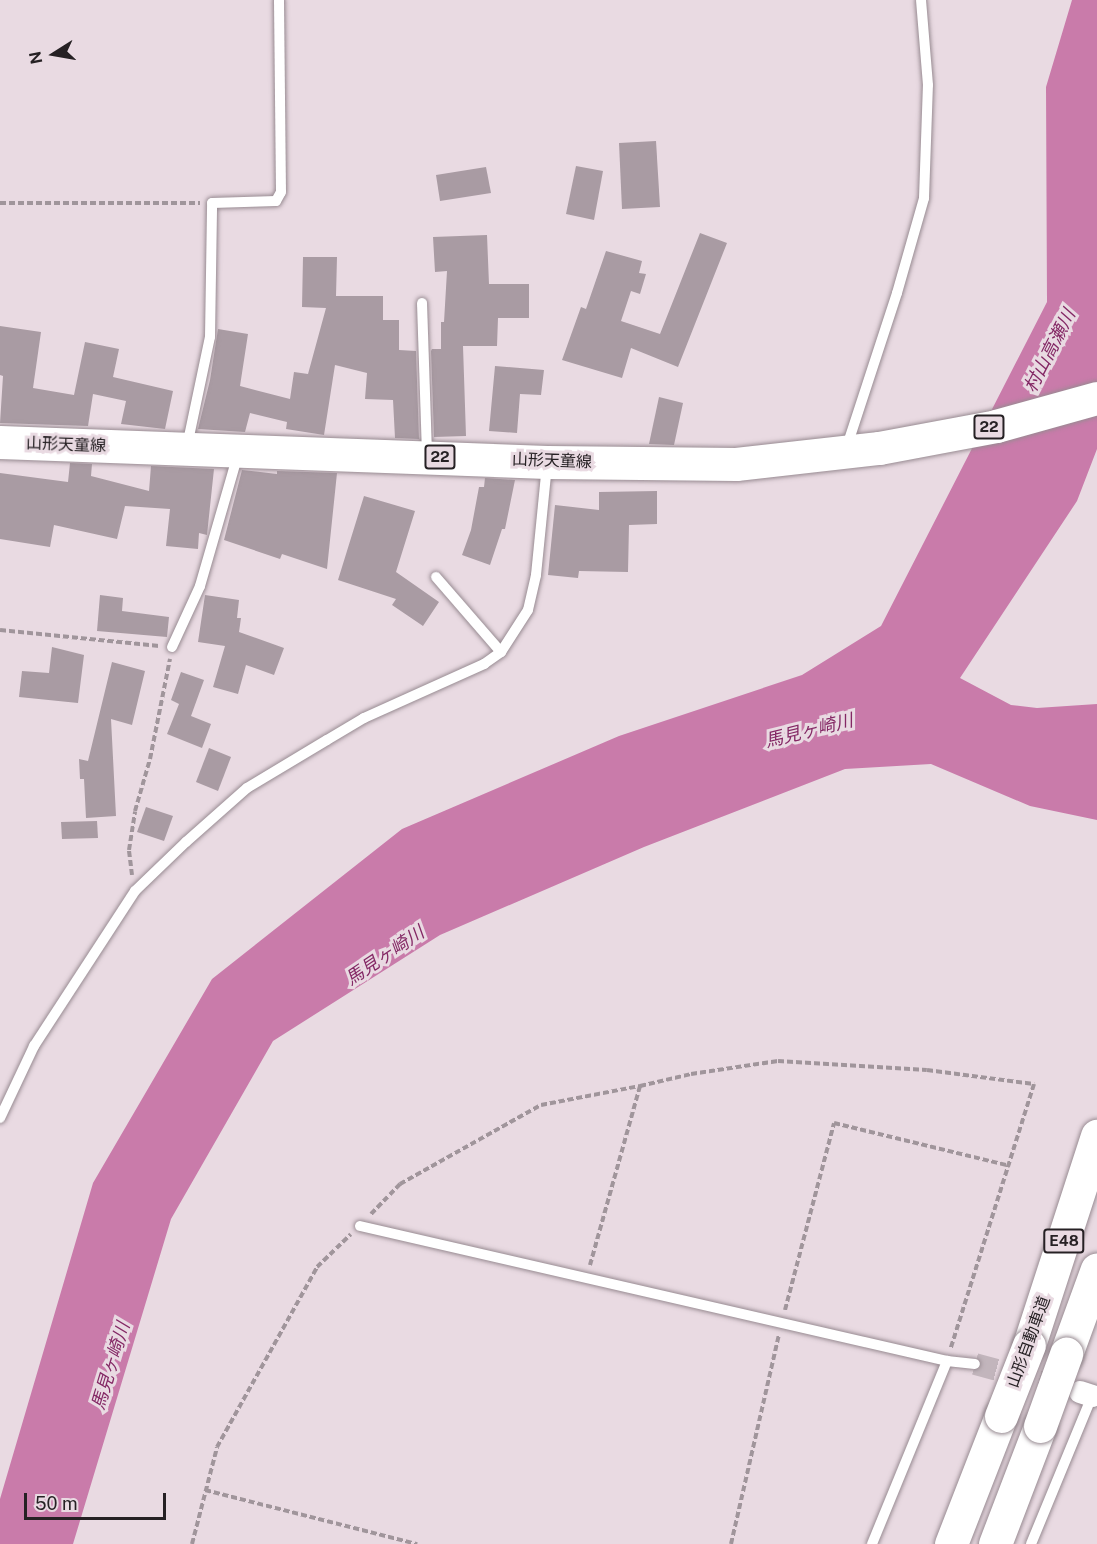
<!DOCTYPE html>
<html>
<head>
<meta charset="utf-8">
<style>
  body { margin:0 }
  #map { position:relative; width:1097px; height:1544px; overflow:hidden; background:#e9dae2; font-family:"Public Sans","Noto Sans JP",sans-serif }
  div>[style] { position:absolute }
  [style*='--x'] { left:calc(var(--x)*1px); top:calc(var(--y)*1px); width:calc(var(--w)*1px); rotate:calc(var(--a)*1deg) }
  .water>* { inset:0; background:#c97baa }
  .building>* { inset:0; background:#a99ba3 }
  .minor-tunnel>* { height:22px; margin-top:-11px; transform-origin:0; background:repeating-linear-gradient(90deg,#c2b5bc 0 22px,transparent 0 33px) }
  .path>* { height:4px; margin-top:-2px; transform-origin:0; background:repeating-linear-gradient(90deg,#a0959b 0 6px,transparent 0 9px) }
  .roads { filter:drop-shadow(0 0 2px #988b92) drop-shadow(0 0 2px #988b92) }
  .service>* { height:10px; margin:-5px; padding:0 5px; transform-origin:5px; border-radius:5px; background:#fff }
  .minor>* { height:22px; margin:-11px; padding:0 11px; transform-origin:11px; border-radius:11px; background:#fff }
  .primary>* { height:33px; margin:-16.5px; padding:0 16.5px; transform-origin:16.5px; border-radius:16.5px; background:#fff }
  .motorway>* { height:33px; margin:-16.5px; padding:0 16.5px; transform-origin:16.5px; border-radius:16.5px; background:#fff }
  .bridges { filter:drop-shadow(0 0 2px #988b92) drop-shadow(0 0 2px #988b92) }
  .motorway-bridge>* { height:33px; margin:-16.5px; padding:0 16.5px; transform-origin:16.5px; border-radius:16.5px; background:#fff }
  span { translate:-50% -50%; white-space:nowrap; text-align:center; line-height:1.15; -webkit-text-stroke:6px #e9dae2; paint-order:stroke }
  .shield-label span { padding:2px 4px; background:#e9dae2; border:2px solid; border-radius:4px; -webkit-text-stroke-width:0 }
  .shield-label { font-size:15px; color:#262124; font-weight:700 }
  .street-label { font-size:16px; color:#262124 }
  .water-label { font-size:18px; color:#842865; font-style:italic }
  .north { position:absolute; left:24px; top:24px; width:60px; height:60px; -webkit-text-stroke:4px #e9dae2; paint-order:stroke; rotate:259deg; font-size:16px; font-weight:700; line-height:24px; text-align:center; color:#262124 }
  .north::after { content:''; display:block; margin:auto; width:21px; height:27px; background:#262124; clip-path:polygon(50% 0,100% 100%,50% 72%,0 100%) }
  .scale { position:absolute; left:24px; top:1493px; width:142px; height:27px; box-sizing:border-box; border:3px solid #262124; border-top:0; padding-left:8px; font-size:18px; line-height:21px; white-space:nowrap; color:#262124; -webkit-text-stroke:4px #e9dae2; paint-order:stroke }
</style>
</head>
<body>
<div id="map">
  <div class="water">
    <div style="clip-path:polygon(1072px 0,1097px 0,1097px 449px,1077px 501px,960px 678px,1011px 705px,1037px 708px,1097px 704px,1097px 820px,1030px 806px,931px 764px,845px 769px,644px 847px,440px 935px,273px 1041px,171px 1219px,73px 1544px,0 1544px,0 1499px,93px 1183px,212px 979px,402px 829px,619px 736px,802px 675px,881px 626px,1047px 302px,1046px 87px)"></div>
  </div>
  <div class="building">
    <div style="clip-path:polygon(656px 141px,660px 207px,622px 209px,619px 143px)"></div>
    <div style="clip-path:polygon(576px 166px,603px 171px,594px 220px,566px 214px)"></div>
    <div style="clip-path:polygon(486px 167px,491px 193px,440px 201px,436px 175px)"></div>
    <div style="clip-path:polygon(700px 233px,727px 243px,678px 367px,631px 348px,622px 378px,562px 360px,581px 307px,586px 309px,606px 251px,642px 261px,639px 273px,646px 274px,640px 294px,631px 291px,621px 321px,660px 334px)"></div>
    <div style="clip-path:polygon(487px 235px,489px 284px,529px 284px,529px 318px,498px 318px,497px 346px,463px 346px,466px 436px,434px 437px,431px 351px,432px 349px,441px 349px,441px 322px,444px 322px,447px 271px,435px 272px,433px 237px)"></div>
    <div style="clip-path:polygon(303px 257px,337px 257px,336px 296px,383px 296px,383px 320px,399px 320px,399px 350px,416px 351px,419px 439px,395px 438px,393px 400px,365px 399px,367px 373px,335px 365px,324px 435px,286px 429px,287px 422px,250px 413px,245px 432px,198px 429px,210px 380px,218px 329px,248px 334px,240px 386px,290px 399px,294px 372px,308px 374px,326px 308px,302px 307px)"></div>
    <div style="clip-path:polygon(0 326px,41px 332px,33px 388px,74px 395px,85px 342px,119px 349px,113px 377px,173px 391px,165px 429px,121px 424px,126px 401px,93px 394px,88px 426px,0 423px,3px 376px,0 375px)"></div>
    <div style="clip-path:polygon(495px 366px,544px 370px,541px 395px,520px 394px,517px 433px,489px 431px)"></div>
    <div style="clip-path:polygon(659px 397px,683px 403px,674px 445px,649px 444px)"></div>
    <div style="clip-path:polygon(70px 463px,92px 464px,91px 476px,149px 491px,151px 466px,214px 469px,207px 535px,199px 533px,198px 549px,166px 546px,170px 509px,125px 506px,117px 539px,54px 525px,50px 547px,0 539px,0 473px,68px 482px)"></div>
    <div style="clip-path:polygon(242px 470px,277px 474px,277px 471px,337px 473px,327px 569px,282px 554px,280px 559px,224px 540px)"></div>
    <div style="clip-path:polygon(485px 478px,515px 480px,505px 529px,502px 529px,490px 565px,462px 555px,471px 530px,479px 487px,484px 487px)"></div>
    <div style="clip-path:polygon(657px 491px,657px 524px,629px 525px,628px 572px,579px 571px,578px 578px,548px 575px,555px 505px,599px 510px,599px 492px)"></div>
    <div style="clip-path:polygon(364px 496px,415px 511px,396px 572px,439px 602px,423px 626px,392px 605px,396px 599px,338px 580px)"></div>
    <div style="clip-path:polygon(100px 595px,123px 598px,122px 611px,169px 617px,167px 637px,97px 631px)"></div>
    <div style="clip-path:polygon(205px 595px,239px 600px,237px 618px,241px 618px,239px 632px,284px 648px,274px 675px,246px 665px,238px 694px,213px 687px,225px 646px,198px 642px)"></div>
    <div style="clip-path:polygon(52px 647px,84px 655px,78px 703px,19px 697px,22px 671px,49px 673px)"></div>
    <div style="clip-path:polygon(112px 662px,145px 671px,132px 725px,111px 719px,116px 816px,86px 818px,84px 779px,80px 779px,79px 759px,88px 761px)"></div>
    <div style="clip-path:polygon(181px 672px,204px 680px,191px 716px,211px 724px,202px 748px,167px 734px,179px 704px,171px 700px)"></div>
    <div style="clip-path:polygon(209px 748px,231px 757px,218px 791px,196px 782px)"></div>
    <div style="clip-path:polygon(146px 807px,173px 816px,164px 841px,137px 832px)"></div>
    <div style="clip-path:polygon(97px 821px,98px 838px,62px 839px,61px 822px)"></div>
  </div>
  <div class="minor-tunnel">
    <div style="--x:975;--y:1364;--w:95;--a:15.2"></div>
  </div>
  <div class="path">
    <div style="--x:0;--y:203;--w:200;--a:0"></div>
    <div style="--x:0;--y:630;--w:160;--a:5.7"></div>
    <div style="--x:132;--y:875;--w:25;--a:-97"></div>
    <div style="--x:129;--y:850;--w:39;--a:-81"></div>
    <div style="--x:135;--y:811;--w:54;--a:-73.9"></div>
    <div style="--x:150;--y:759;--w:102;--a:-78.7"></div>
    <div style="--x:640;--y:1086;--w:52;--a:-13.2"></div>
    <div style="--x:691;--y:1074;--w:88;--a:-8.5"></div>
    <div style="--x:778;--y:1061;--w:149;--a:3.5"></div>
    <div style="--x:927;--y:1070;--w:108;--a:7.5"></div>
    <div style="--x:1034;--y:1084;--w:277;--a:107.5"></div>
    <div style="--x:371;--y:1214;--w:42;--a:-46"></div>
    <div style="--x:400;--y:1184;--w:162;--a:-29.3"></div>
    <div style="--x:541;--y:1105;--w:101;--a:-10.9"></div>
    <div style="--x:640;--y:1086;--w:186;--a:105.6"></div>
    <div style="--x:785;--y:1310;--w:193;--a:-75.3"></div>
    <div style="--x:834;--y:1123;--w:181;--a:13.7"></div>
    <div style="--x:205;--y:1490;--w:219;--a:14.3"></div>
    <div style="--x:192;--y:1544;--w:100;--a:-75.5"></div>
    <div style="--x:217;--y:1447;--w:206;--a:-60.9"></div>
    <div style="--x:317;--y:1267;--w:47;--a:-44.1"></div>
    <div style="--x:731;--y:1544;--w:215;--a:-77.1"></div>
  </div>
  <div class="roads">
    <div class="service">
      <div style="--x:422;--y:303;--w:153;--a:88.1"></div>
      <div style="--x:187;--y:446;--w:111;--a:-78.1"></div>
      <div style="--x:210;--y:337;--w:134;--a:-89.1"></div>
      <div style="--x:212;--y:203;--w:64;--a:-1.8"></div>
      <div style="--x:276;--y:201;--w:10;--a:-61"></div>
      <div style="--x:281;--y:192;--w:192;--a:-90.6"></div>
      <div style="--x:847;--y:446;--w:161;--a:-71.9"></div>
      <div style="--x:897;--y:293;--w:99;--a:-74.1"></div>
      <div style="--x:924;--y:198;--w:113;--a:-88"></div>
      <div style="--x:928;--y:85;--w:85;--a:-94.7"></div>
      <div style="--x:436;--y:577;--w:99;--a:49.1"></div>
      <div style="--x:172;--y:647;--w:67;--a:-65.3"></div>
      <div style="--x:200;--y:586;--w:137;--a:-73.9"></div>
      <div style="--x:0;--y:1118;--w:80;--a:-64.7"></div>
      <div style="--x:34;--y:1046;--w:185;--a:-56.9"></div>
      <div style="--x:135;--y:891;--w:71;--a:-43.9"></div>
      <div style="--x:186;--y:842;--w:81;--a:-41.5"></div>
      <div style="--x:247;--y:788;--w:93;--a:-31"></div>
      <div style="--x:327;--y:740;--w:43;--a:-30.7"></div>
      <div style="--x:364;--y:718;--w:132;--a:-24.2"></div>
      <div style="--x:484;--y:664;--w:21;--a:-35"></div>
      <div style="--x:501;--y:652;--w:50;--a:-57.3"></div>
      <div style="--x:528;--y:610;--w:36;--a:-77"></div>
      <div style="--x:536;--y:575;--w:111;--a:-84.3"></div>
      <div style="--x:360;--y:1226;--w:602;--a:12.95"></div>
      <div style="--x:947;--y:1361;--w:28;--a:6"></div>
      <div style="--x:872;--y:1544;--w:198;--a:-67.7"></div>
      <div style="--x:1031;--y:1544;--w:160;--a:-67.6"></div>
    </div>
    <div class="minor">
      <div style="--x:1080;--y:1392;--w:13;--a:18"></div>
    </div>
    <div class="primary">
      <div style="--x:0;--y:442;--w:547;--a:2.09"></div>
      <div style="--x:547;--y:462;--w:189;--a:0.6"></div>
      <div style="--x:736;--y:464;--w:144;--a:-6.4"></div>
      <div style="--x:879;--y:448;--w:119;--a:-10.6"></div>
      <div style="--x:996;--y:426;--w:105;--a:-15.5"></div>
    </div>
    <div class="motorway">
      <div style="--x:1029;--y:1345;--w:220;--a:-72"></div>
      <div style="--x:1066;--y:1354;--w:90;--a:-70"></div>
      <div style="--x:951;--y:1544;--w:137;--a:-68.7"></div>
      <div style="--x:995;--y:1544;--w:126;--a:-69.1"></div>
    </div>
  </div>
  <div class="bridges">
    <div class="motorway-bridge">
      <div style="--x:1001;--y:1416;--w:76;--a:-68.5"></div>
      <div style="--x:1040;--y:1426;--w:77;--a:-70.1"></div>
    </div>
  </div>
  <div class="shield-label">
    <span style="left:989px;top:427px">22</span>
    <span style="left:440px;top:457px">22</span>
    <span style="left:1064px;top:1241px">E48</span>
  </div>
  <div class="street-label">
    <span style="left:66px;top:445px;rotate:2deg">山形天童線</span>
    <span style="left:552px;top:461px;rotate:2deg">山形天童線</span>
    <span style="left:1029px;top:1342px;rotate:-70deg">山形自動車道</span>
  </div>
  <div class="water-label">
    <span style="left:1050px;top:351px;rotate:-63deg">村山高瀬川</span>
    <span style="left:809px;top:731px;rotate:-14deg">馬見ヶ崎川</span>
    <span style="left:385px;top:956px;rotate:-34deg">馬見ヶ崎川</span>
    <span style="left:111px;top:1366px;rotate:-73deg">馬見ヶ崎川</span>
  </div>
  <div class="north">N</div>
  <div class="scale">50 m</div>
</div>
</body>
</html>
